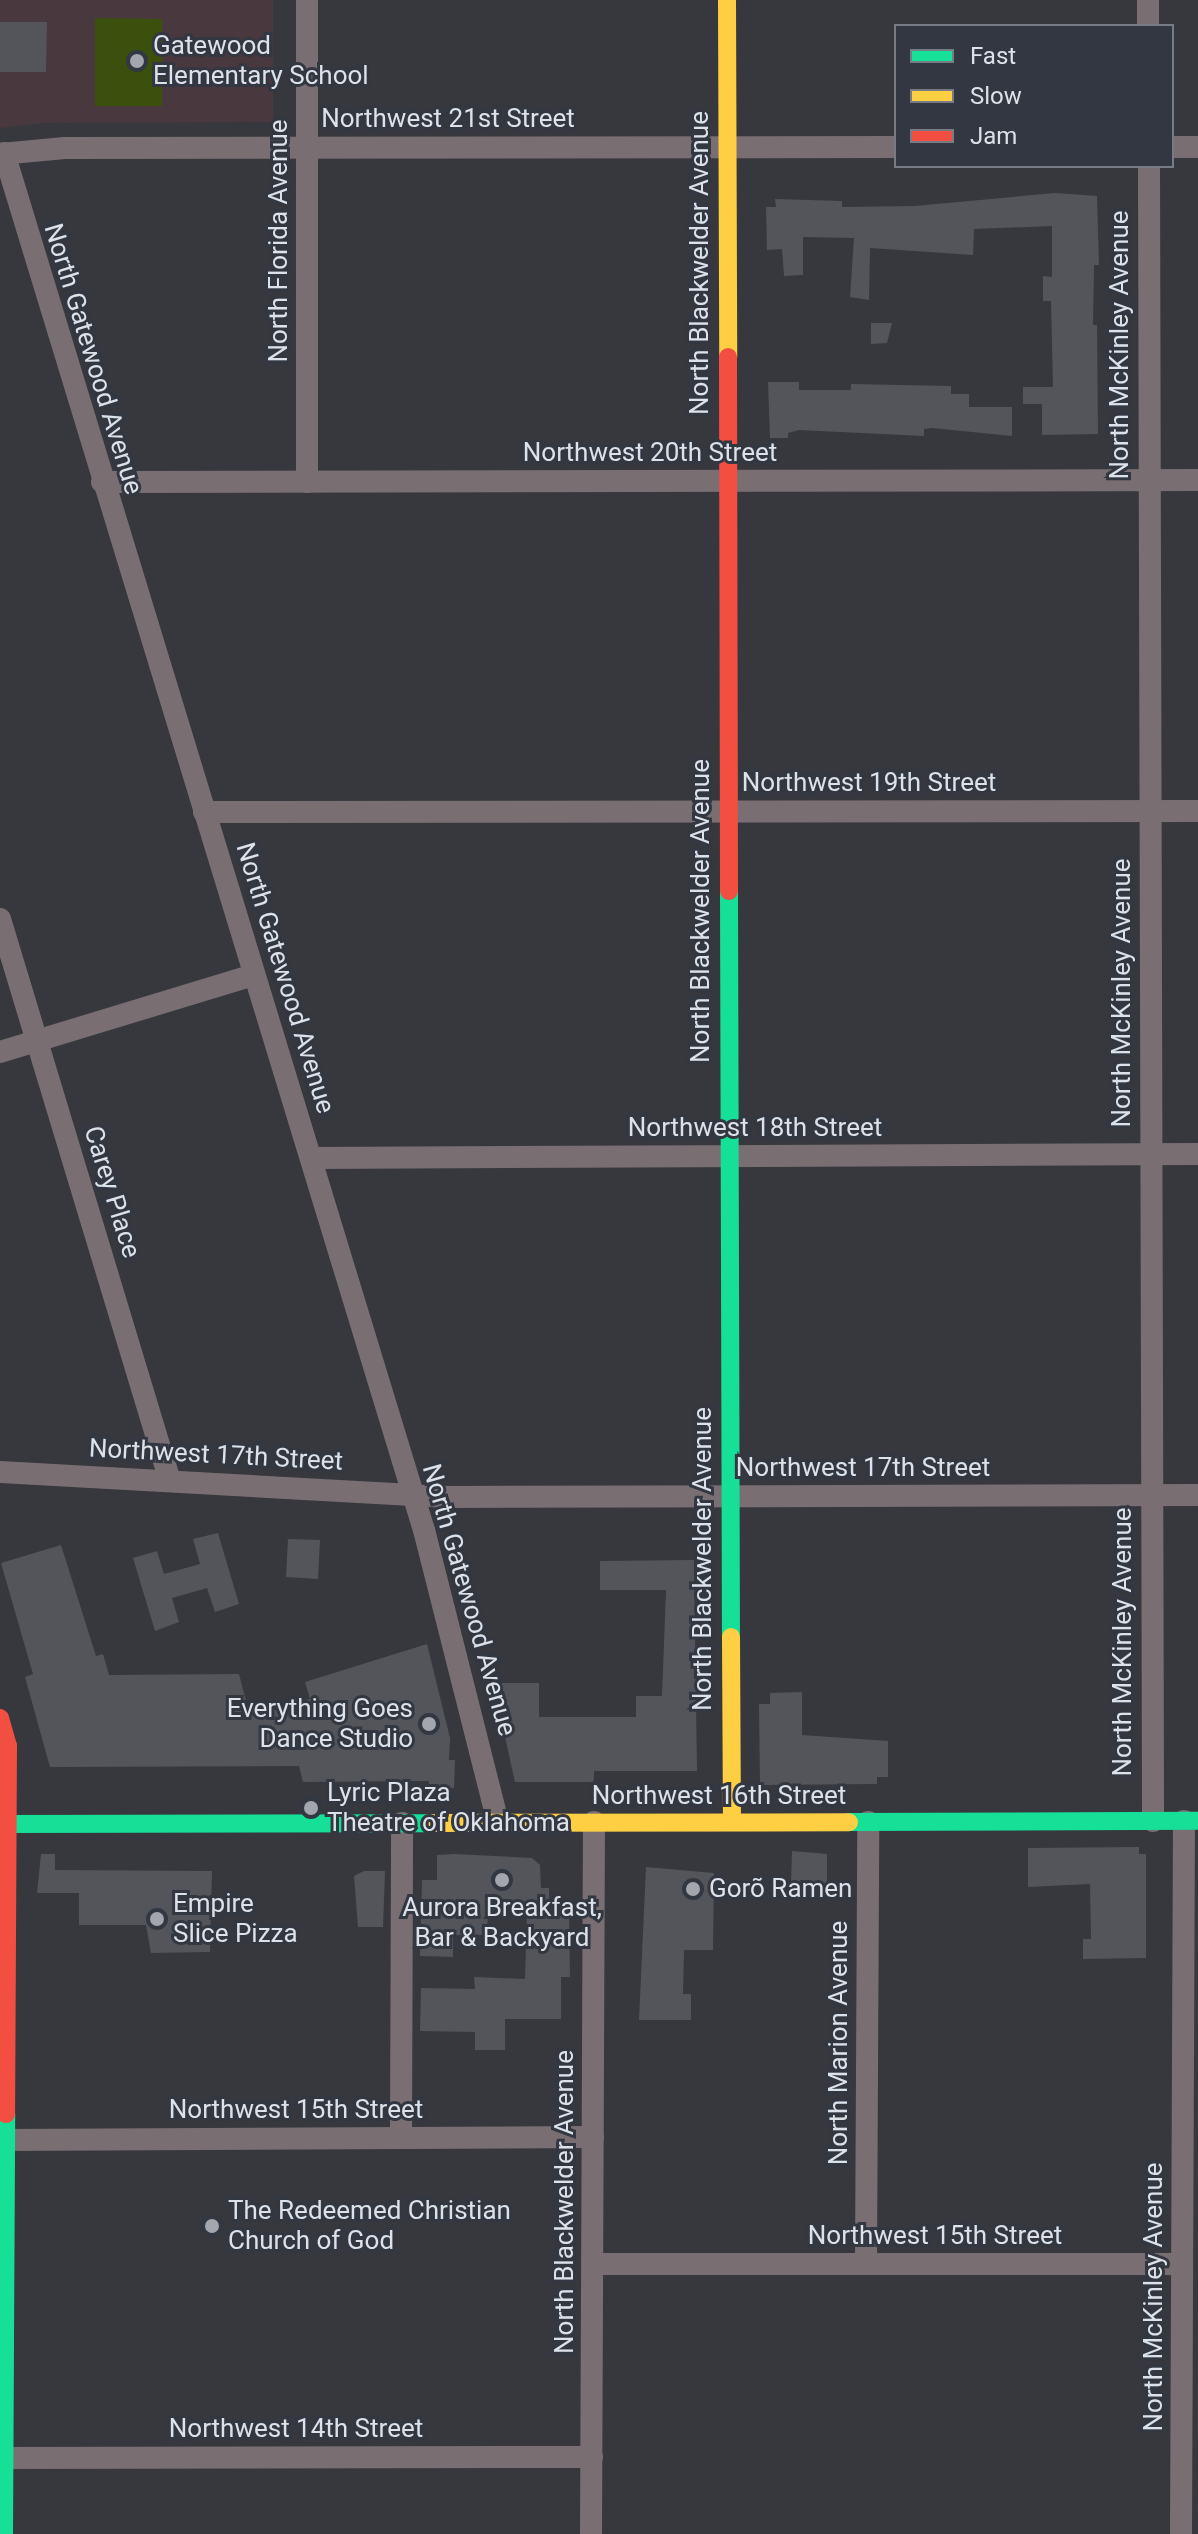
<!DOCTYPE html>
<html>
<head>
<meta charset="utf-8">
<style>
  body { margin:0 }
  #map { position:relative; width:1198px; height:2534px; overflow:hidden; background:#36383e; font-family:Roboto,sans-serif }
  div>[style] { position:absolute }
  [style*='--x'] { left:calc(var(--x)*1px); top:calc(var(--y)*1px); width:calc(var(--w)*1px); rotate:calc(var(--a)*1deg) }
  .education>* { inset:0; background:#49383e }
  .green>* { inset:0; background:#3b500c }
  .building>* { inset:0; background:#53555a }
  .street>* { height:22px; margin:-11px; padding:0 11px; transform-origin:11px; border-radius:11px; background:#796f72 }
  .fast>* { height:18px; margin:-9px; padding:0 9px; transform-origin:9px; border-radius:9px; background:#16e098 }
  .slow>* { height:18px; margin:-9px; padding:0 9px; transform-origin:9px; border-radius:9px; background:#ffcf43 }
  .jam>* { height:18px; margin:-9px; padding:0 9px; transform-origin:9px; border-radius:9px; background:#f24e42 }
  .dots>* { width:22px; height:22px; translate:-50% -50%; box-sizing:border-box; border:4px solid #323742; border-radius:50% }
  span { translate:-50% -50%; white-space:nowrap; text-align:center; line-height:1.15; -webkit-text-stroke:6px #323742; paint-order:stroke }
  .poi-label { font-size:26px; color:#dde1e8 }
  .left { translate:0 -50%; text-align:left }
  .right { translate:-100% -50%; text-align:right }
  .street-label { font-size:26px; color:#dde1e8 }
  .legend { position:absolute; left:894px; top:24px; width:280px; height:144px; box-sizing:border-box; background:#323742; border:2px solid #767b84; margin:0; padding:10px 14px; list-style:none; font-size:24px; color:#dde1e8 }
  .legend li { display:flex; align-items:center; gap:16px; height:40px }
  .legend b { width:40px; border:2px solid #767b84 }
</style>
</head>
<body>
<div id="map">
  <div class="education">
    <div style="clip-path:polygon(0 0,273px 0,273px 122px,44px 123px,0 128px)"></div>
  </div>
  <div class="green">
    <div style="clip-path:polygon(95px 18px,162px 19px,162px 106px,95px 106px)"></div>
  </div>
  <div class="building">
    <div style="clip-path:polygon(0 22px,47px 22px,46px 72px,0 72px)"></div>
    <div style="clip-path:polygon(1055px 193px,1097px 196px,1099px 265px,1094px 265px,1093px 325px,1097px 325px,1098px 434px,1042px 435px,1042px 404px,1023px 404px,1023px 387px,1053px 387px,1051px 301px,1043px 301px,1043px 276px,1052px 277px,1052px 226px,974px 229px,973px 255px,870px 248px,869px 300px,850px 297px,854px 238px,803px 237px,803px 275px,784px 276px,782px 249px,767px 250px,766px 207px,776px 207px,775px 199px,842px 201px,842px 207px,915px 206px)"></div>
    <div style="clip-path:polygon(871px 323px,892px 323px,887px 343px,871px 344px)"></div>
    <div style="clip-path:polygon(768px 382px,799px 382px,799px 390px,851px 390px,851px 384px,951px 386px,951px 394px,969px 394px,969px 407px,1012px 407px,1012px 436px,932px 428px,924px 429px,924px 436px,799px 430px,788px 433px,788px 438px,770px 438px)"></div>
    <div style="clip-path:polygon(218px 1533px,239px 1604px,215px 1612px,207px 1588px,172px 1598px,179px 1622px,155px 1631px,133px 1558px,157px 1551px,164px 1574px,200px 1564px,193px 1539px)"></div>
    <div style="clip-path:polygon(288px 1539px,320px 1540px,318px 1579px,286px 1577px)"></div>
    <div style="clip-path:polygon(61px 1545px,96px 1656px,103px 1654px,109px 1675px,239px 1674px,248px 1709px,285px 1710px,284px 1704px,310px 1699px,305px 1682px,427px 1644px,450px 1738px,449px 1760px,455px 1760px,454px 1788px,429px 1788px,429px 1781px,303px 1782px,299px 1766px,50px 1767px,25px 1677px,33px 1674px,1px 1563px)"></div>
    <div style="clip-path:polygon(694px 1560px,697px 1771px,594px 1771px,594px 1782px,515px 1782px,493px 1683px,539px 1683px,539px 1717px,636px 1717px,636px 1696px,662px 1696px,666px 1590px,600px 1590px,600px 1561px)"></div>
    <div style="clip-path:polygon(802px 1692px,802px 1735px,888px 1741px,888px 1777px,877px 1777px,877px 1784px,760px 1785px,759px 1704px,770px 1704px,770px 1693px)"></div>
    <div style="clip-path:polygon(1139px 1847px,1139px 1854px,1146px 1854px,1146px 1958px,1083px 1959px,1083px 1939px,1091px 1939px,1090px 1884px,1028px 1887px,1028px 1848px)"></div>
    <div style="clip-path:polygon(792px 1851px,827px 1854px,827px 1884px,791px 1884px)"></div>
    <div style="clip-path:polygon(41px 1854px,55px 1854px,55px 1870px,212px 1871px,210px 1952px,151px 1953px,146px 1925px,79px 1925px,79px 1893px,37px 1893px)"></div>
    <div style="clip-path:polygon(454px 1854px,532px 1858px,540px 1865px,541px 1888px,549px 1888px,549px 1913px,569px 1912px,570px 1977px,561px 1977px,561px 2019px,505px 2019px,505px 2050px,475px 2050px,475px 2032px,420px 2031px,421px 1988px,475px 1989px,474px 1977px,525px 1979px,527px 1906px,488px 1908px,487px 1935px,453px 1935px,453px 1957px,420px 1956px,422px 1880px,437px 1880px,437px 1855px)"></div>
    <div style="clip-path:polygon(646px 1867px,714px 1873px,713px 1950px,684px 1950px,683px 1994px,691px 1994px,691px 2020px,639px 2020px)"></div>
    <div style="clip-path:polygon(364px 1871px,385px 1871px,383px 1927px,358px 1927px,354px 1876px)"></div>
  </div>
  <div class="street">
    <div style="--x:307;--y:0;--w:482;--a:90"></div>
    <div style="--x:1148;--y:0;--w:26;--a:90"></div>
    <div style="--x:1172;--y:147;--w:26;--a:0"></div>
    <div style="--x:4;--y:153;--w:1440;--a:73.04"></div>
    <div style="--x:424;--y:1530;--w:302;--a:75.8"></div>
    <div style="--x:0;--y:154;--w:65;--a:-5.3"></div>
    <div style="--x:65;--y:148;--w:831;--a:-0.07"></div>
    <div style="--x:1149;--y:166;--w:1655;--a:89.86"></div>
    <div style="--x:102;--y:482;--w:1096;--a:-0.1"></div>
    <div style="--x:204;--y:812;--w:994;--a:-0.06"></div>
    <div style="--x:0;--y:919;--w:587;--a:73.17"></div>
    <div style="--x:0;--y:1052;--w:264;--a:-16.9"></div>
    <div style="--x:312;--y:1158;--w:886;--a:-0.26"></div>
    <div style="--x:0;--y:1472;--w:449;--a:3.2"></div>
    <div style="--x:448;--y:1497;--w:750;--a:-0.15"></div>
    <div style="--x:401;--y:2137;--w:314;--a:-89.8"></div>
    <div style="--x:0;--y:2140;--w:593;--a:-0.29"></div>
    <div style="--x:866;--y:2263;--w:441;--a:-89.7"></div>
    <div style="--x:593;--y:2264;--w:589;--a:0"></div>
    <div style="--x:0;--y:2458;--w:592;--a:-0.1"></div>
    <div style="--x:591;--y:2534;--w:712;--a:-89.76"></div>
    <div style="--x:1181;--y:2534;--w:713;--a:-89.76"></div>
  </div>
  <div class="fast">
    <div style="--x:729;--y:891;--w:746;--a:89.85"></div>
    <div style="--x:849;--y:1822;--w:349;--a:-0.2"></div>
    <div style="--x:0;--y:1824;--w:431;--a:-0.1"></div>
    <div style="--x:4;--y:2534;--w:420;--a:-89.7"></div>
  </div>
  <div class="slow">
    <div style="--x:727;--y:0;--w:357;--a:89.8"></div>
    <div style="--x:731;--y:1637;--w:185;--a:89.7"></div>
    <div style="--x:431;--y:1823;--w:418;--a:-0.1"></div>
  </div>
  <div class="jam">
    <div style="--x:728;--y:357;--w:534;--a:89.89"></div>
    <div style="--x:0;--y:1718;--w:29;--a:74"></div>
    <div style="--x:8;--y:1746;--w:368;--a:90.3"></div>
  </div>
  <div class="dots">
    <div style="left:137px;top:61px;background:#a3a6ac"></div>
    <div style="left:429px;top:1724px;background:#a3a6ac"></div>
    <div style="left:311px;top:1808px;background:#a3a6ac"></div>
    <div style="left:502px;top:1880px;background:#a3a6ac"></div>
    <div style="left:693px;top:1889px;background:#a3a6ac"></div>
    <div style="left:157px;top:1919px;background:#a3a6ac"></div>
    <div style="left:212px;top:2226px;background:#a3a6ac"></div>
  </div>
  <div class="poi-label">
    <span class="left" style="left:153px;top:61px">Gatewood<br>Elementary School</span>
    <span class="right" style="left:413px;top:1724px">Everything Goes<br>Dance Studio</span>
    <span class="left" style="left:327px;top:1808px">Lyric Plaza<br>Theatre of Oklahoma</span>
    <span class="left" style="left:709px;top:1889px">Gorõ Ramen</span>
    <span class="left" style="left:173px;top:1919px">Empire<br>Slice Pizza</span>
    <span style="left:502px;top:1923px">Aurora Breakfast,<br>Bar &amp; Backyard</span>
    <span class="left" style="left:228px;top:2226px">The Redeemed Christian<br>Church of God</span>
  </div>
  <div class="street-label">
    <span style="left:448px;top:119px">Northwest 21st Street</span>
    <span style="left:279px;top:241px;rotate:-90deg">North Florida Avenue</span>
    <span style="left:700px;top:263px;rotate:-90deg">North Blackwelder Avenue</span>
    <span style="left:1120px;top:345px;rotate:-90deg">North McKinley Avenue</span>
    <span style="left:93px;top:359px;rotate:73deg">North Gatewood Avenue</span>
    <span style="left:650px;top:453px">Northwest 20th Street</span>
    <span style="left:869px;top:783px">Northwest 19th Street</span>
    <span style="left:701px;top:911px;rotate:-90deg">North Blackwelder Avenue</span>
    <span style="left:285px;top:978px;rotate:73deg">North Gatewood Avenue</span>
    <span style="left:1122px;top:993px;rotate:-90deg">North McKinley Avenue</span>
    <span style="left:755px;top:1128px">Northwest 18th Street</span>
    <span style="left:112px;top:1192px;rotate:73deg">Carey Place</span>
    <span style="left:216px;top:1455px;rotate:3deg">Northwest 17th Street</span>
    <span style="left:863px;top:1468px">Northwest 17th Street</span>
    <span style="left:703px;top:1559px;rotate:-90deg">North Blackwelder Avenue</span>
    <span style="left:469px;top:1600px;rotate:74deg">North Gatewood Avenue</span>
    <span style="left:1123px;top:1642px;rotate:-90deg">North McKinley Avenue</span>
    <span style="left:719px;top:1796px">Northwest 16th Street</span>
    <span style="left:839px;top:2043px;rotate:-90deg">North Marion Avenue</span>
    <span style="left:296px;top:2110px">Northwest 15th Street</span>
    <span style="left:565px;top:2202px;rotate:-90deg">North Blackwelder Avenue</span>
    <span style="left:935px;top:2236px">Northwest 15th Street</span>
    <span style="left:1154px;top:2297px;rotate:-90deg">North McKinley Avenue</span>
    <span style="left:296px;top:2429px">Northwest 14th Street</span>
  </div>
  <ul class="legend">
  <li><b style="height:10px;background:#16e098"></b>Fast</li>
  <li><b style="height:10px;background:#ffcf43"></b>Slow</li>
  <li><b style="height:10px;background:#f24e42"></b>Jam</li>
  </ul>
</div>
</body>
</html>
